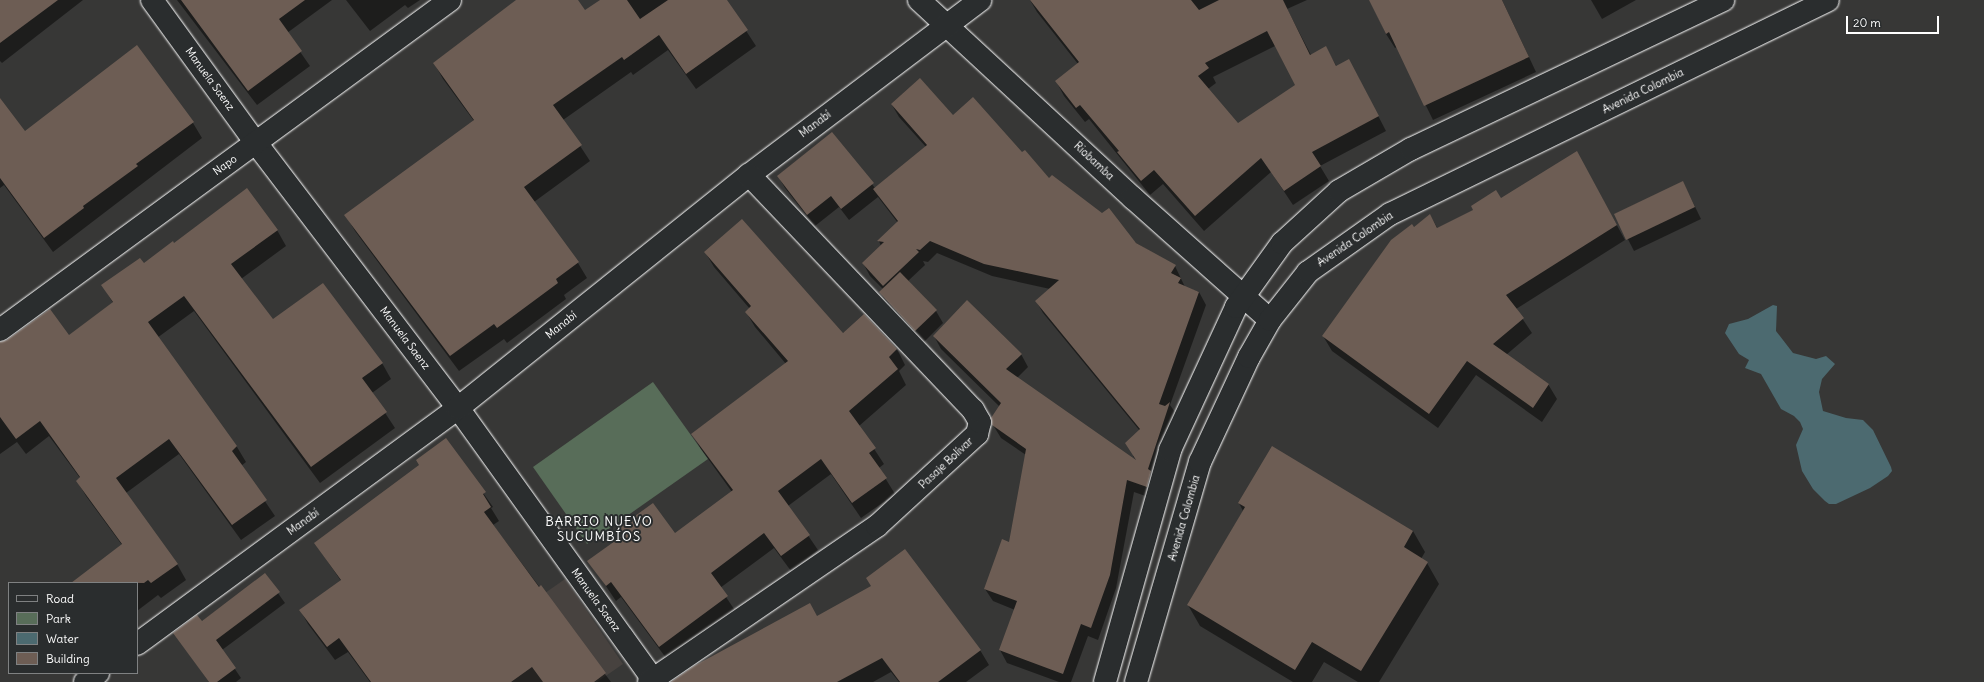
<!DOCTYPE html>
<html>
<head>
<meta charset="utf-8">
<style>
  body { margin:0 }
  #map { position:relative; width:1984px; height:682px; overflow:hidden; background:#373736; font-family:Delius,sans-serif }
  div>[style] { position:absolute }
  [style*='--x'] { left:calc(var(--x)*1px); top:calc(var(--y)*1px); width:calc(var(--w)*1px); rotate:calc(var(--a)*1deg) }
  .built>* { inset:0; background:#47423f }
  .green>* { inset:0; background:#586d59 }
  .water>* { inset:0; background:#4c6a70 }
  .shadow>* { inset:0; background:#0007 }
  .building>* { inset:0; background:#6d5d54 }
  .roads { filter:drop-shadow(0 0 1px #fff) drop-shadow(0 0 1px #fff) }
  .minor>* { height:22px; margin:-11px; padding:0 11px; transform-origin:11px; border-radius:11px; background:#2a2d2e }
  .major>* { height:22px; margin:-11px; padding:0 11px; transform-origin:11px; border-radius:11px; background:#2a2d2e }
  span { translate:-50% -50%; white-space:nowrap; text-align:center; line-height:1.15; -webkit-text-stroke:4px #2a2d2e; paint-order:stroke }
  .street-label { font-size:11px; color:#fff }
  .quarter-label { font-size:13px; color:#fff; letter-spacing:1px }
  .legend { position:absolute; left:8px; top:582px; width:130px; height:92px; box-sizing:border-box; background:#2a2d2e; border:1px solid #7f8182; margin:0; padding:5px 7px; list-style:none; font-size:12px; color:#fff }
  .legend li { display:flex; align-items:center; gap:8px; height:20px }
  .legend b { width:20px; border:1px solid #7f8182 }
  .scale { position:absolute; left:1846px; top:16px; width:93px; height:18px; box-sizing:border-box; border:2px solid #fff; border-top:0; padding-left:5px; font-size:12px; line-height:14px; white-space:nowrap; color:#fff; -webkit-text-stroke:3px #2a2d2e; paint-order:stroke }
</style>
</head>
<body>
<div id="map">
  <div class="built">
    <div style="clip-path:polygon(565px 579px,623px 664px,597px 682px,388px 682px,458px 654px)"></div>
  </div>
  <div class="green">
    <div style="clip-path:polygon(653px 382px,708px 459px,587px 544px,533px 467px)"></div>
  </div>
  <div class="water">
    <div style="clip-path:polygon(1773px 305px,1777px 306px,1776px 331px,1793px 353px,1816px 359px,1826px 356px,1835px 364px,1822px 379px,1819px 392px,1823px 411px,1846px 418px,1863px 420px,1873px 430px,1891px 467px,1892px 471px,1888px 476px,1870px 488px,1836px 504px,1829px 504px,1825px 501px,1813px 489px,1802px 471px,1796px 445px,1803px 429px,1800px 422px,1794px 416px,1781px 409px,1761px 374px,1745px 368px,1749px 360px,1739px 354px,1725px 333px,1729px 324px,1748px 319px)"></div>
  </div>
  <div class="shadow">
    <div style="clip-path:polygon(0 0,83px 0,2px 63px,0 61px)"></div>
    <div style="clip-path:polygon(177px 0,332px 0,287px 33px,310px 66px,257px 105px)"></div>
    <div style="clip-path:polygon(346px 0,420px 0,408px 8px,405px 5px,370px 31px)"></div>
    <div style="clip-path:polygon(517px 0,577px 0,585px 12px,601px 0,726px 0,756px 46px,696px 89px,668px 50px,633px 75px,631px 72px,563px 120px,590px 161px,534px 202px,578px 263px,587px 278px,564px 295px,566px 299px,507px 343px,504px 339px,459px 371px,355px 231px,346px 216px,474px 121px,443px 79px,434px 63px)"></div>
    <div style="clip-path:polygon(evenodd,1030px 0,1307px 0,1287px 9px,1311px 55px,1326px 48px,1337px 67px,1357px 75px,1386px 131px,1320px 166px,1329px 181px,1293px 205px,1271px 172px,1204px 231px,1163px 184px,1150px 195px,1089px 119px,1085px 122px,1064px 96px,1056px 81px,1078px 64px,1037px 12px,1030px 0,1275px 46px,1296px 85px,1238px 125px,1208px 89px,1216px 83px,1213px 77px,1275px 46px)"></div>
    <div style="clip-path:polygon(1370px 0,1502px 0,1536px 72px,1433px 120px,1397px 47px,1395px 48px,1386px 34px)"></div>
    <div style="clip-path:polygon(1591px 0,1636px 0,1602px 19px)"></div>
    <div style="clip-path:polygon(892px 105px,953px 116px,1022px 154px,1049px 179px,1136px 243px,1175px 266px,1185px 287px,1199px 292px,1206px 305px,1170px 405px,1177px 415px,1154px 499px,1134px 492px,1116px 588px,1098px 640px,1088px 636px,1071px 682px,1059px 682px,1007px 663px,1000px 650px,1015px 610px,993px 601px,985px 589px,1010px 543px,1026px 455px,1001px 438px,993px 425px,1000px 407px,941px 349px,934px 336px,1021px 354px,1028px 367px,1017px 378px,1138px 463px,1133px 456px,1140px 431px,1043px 313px,1036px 301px,1050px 289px,992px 276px,937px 253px,928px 262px,923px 261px,925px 265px,908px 281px,936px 311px,943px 323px,923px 343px,887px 304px,880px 292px,883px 289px,870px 276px,863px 263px,881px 246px,879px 241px,898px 223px,878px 197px,849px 220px,839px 207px,815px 226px,785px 188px,778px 176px,832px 133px,875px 188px,926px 147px,899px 117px)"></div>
    <div style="clip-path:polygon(0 119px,24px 132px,193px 123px,202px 138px,53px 252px,4px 185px,0 188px)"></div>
    <div style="clip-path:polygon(1585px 167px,1625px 240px,1516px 309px,1532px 333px,1506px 355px,1548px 384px,1557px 399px,1542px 422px,1476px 375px,1438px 428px,1332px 351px,1323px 336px,1413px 228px,1430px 215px,1438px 229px,1501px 200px)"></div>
    <div style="clip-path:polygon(1683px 182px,1701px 219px,1634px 251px,1615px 214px)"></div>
    <div style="clip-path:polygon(277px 230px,286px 246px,241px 279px,272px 321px,382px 363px,391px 379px,372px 393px,395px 428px,320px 483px,194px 311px,157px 338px,237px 447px,246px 462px,241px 466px,275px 516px,241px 540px,179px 454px,126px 493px,177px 564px,186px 580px,161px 598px,158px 595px,137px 611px,137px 583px,73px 583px,122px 545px,86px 496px,77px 481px,80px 478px,49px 436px,26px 454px,17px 442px,0 454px,0 343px,69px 336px,113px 303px,103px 286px,143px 264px,174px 244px)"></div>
    <div style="clip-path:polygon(705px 252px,842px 334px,864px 316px,897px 349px,905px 365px,899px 371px,906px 385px,859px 426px,884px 464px,879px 468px,895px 494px,861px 518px,831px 474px,788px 506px,818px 550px,791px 571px,774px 548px,720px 588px,736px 612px,669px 662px,621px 597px,616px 601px,589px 561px,622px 537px,618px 529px,674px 535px,732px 492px,701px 449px,692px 434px,786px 364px,755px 327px,746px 312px,750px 309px,714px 267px)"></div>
    <div style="clip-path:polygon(446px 440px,493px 507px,491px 508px,499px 521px,493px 525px,611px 682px,370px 682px,348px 652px,335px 660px,308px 624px,300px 610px,341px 581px,315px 543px,420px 466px)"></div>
    <div style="clip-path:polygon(1239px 503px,1413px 531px,1425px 552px,1421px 559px,1427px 563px,1439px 584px,1379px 682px,1358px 682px,1324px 662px,1312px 682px,1293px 682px,1200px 626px,1188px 605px,1243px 511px)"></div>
    <div style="clip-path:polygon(265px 575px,285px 603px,222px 650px,241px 678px,236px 682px,209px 682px,174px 633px,201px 622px)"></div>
    <div style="clip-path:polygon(817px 617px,980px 650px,989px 665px,966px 682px,899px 682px,891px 672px,873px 682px,682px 682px)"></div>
  </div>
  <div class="building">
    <div style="clip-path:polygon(0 0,58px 0,0 43px)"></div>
    <div style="clip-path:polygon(181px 0,305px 0,279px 19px,302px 51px,248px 91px)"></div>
    <div style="clip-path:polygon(516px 0,578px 0,585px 10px,600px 0,627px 0,640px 19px,668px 0,727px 0,748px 30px,686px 74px,659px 35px,624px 60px,622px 57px,553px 105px,582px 145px,524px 187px,579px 262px,556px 279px,558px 283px,497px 328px,494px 324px,450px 356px,344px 215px,474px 120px,433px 63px)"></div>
    <div style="clip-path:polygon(evenodd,1030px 0,1191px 0,1199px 10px,1219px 0,1283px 0,1310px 55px,1326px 46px,1336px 66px,1349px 59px,1379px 116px,1312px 152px,1321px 166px,1284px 191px,1261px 158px,1195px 216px,1154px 170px,1141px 181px,1117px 152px,1119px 151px,1080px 105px,1076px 108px,1055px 81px,1079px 62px,1030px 0,1267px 31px,1295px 85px,1238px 123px,1198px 76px,1209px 68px,1205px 63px,1267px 31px)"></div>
    <div style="clip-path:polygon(1369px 0,1502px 0,1529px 57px,1424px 106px,1389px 32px,1386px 34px)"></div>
    <div style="clip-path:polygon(137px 45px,194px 122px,136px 164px,138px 166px,83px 206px,84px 208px,44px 238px,0 178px,0 98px,25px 131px)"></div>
    <div style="clip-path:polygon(920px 78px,953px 115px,973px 97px,1022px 152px,1025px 150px,1049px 178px,1052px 175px,1102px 213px,1109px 208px,1136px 243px,1176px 265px,1171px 273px,1181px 278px,1178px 283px,1199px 292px,1159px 404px,1165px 406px,1170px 402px,1148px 469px,1151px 471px,1147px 487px,1127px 480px,1110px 575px,1091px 628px,1081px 624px,1063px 674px,999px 650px,1017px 601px,984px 589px,1002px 539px,1009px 542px,1026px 449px,992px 425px,991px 418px,1001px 403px,933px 336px,967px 300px,1022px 354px,1006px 369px,1136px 460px,1125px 443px,1140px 429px,1035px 301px,1059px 280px,984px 264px,930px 241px,920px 250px,916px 249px,919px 252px,883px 286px,862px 263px,884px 242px,877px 241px,898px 221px,873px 189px,927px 145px,891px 104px)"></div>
    <div style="clip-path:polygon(832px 132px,874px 183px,841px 209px,831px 196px,807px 215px,777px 176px)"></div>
    <div style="clip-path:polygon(1577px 151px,1617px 225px,1506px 295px,1524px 318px,1493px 344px,1549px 384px,1533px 408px,1467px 361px,1429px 414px,1322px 336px,1391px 240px,1412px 224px,1414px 227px,1430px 214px,1437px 228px,1473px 210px,1471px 206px,1496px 190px,1501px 198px)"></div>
    <div style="clip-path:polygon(1683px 181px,1695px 207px,1626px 240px,1614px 214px)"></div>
    <div style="clip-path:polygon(247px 188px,278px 230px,231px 264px,273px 319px,323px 283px,383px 363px,362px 378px,387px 412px,311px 467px,184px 296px,148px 322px,237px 446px,232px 451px,267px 500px,232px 525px,169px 439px,116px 478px,178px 564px,151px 583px,148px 580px,144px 583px,71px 583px,122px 544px,76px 481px,80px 477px,40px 421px,16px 439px,0 417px,0 342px,7px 340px,50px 309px,69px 335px,113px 302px,101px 285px,140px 258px,144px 263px,173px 241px,174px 243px)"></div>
    <div style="clip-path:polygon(742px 219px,843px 333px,864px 314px,897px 349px,889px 357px,898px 369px,849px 411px,876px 448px,869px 453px,887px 478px,852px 503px,821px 459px,778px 491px,810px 535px,781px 556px,764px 533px,711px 573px,728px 596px,659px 647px,611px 582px,606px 586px,587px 561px,622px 536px,617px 529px,653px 503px,675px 533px,733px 490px,691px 434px,788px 361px,745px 312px,751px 306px,704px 252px)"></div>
    <div style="clip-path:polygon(900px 272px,937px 310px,915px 331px,879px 292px)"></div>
    <div style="clip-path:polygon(446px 438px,486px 492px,483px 494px,491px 507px,484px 512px,539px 587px,541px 585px,606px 673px,594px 682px,543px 682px,532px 667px,511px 682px,371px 682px,339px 638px,327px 647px,299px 610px,341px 580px,314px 543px,419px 465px,416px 460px)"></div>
    <div style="clip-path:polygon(1272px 446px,1413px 531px,1404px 547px,1428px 562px,1361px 671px,1312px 642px,1295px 670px,1187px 605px,1245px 507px,1238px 503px)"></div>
    <div style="clip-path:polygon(905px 549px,981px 650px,938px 682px,900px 682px,882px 658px,837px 682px,671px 682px,694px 666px,810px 603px,817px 616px,871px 586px,866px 578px)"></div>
    <div style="clip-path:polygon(265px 573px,280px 592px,216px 640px,236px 668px,217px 682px,209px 682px,173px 633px,197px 615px,202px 621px)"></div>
  </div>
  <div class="roads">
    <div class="minor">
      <div style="--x:152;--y:0;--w:177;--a:54"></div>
      <div style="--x:256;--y:143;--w:333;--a:52.7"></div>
      <div style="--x:458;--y:408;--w:334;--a:54.3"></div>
      <div style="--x:919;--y:0;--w:292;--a:42.8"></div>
      <div style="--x:1133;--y:198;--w:183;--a:41.7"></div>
      <div style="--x:0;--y:330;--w:558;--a:-36.25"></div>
      <div style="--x:137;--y:644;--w:398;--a:-36.3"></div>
      <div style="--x:458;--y:408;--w:373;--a:-38.7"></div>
      <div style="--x:749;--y:175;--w:290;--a:-37.1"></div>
      <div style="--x:85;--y:682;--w:16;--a:-35"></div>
      <div style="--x:649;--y:682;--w:276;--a:-34.4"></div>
      <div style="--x:877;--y:526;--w:136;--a:-42.6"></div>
      <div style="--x:977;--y:434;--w:12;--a:-76"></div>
      <div style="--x:980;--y:422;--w:14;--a:-120"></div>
      <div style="--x:973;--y:410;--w:325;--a:-133.6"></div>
    </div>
    <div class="major">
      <div style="--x:1105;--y:682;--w:241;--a:-74.3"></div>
      <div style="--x:1170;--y:450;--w:157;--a:-65.2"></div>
      <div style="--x:1236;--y:307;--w:79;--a:-54.3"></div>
      <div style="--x:1282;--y:243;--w:77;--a:-42.4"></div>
      <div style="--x:1339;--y:191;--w:83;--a:-30.3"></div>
      <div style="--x:1411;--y:149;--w:346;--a:-25.5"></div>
      <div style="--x:1136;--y:682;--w:229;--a:-73.8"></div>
      <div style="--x:1200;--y:462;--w:116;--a:-65"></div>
      <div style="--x:1249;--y:357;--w:43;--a:-60.4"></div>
      <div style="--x:1270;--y:320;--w:61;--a:-51.6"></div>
      <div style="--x:1308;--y:272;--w:100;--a:-35.3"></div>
      <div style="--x:1390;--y:214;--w:487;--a:-26"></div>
    </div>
  </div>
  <div class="street-label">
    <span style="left:210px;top:79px;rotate:54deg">Manuela Saenz</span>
    <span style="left:1643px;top:91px;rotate:-26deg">Avenida Colombia</span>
    <span style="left:815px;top:124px;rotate:-37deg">Manabí</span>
    <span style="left:1094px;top:161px;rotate:43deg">Riobamba</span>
    <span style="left:225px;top:165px;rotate:-36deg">Napo</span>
    <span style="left:1355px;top:239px;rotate:-34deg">Avenida Colombia</span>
    <span style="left:561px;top:325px;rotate:-39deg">Manabí</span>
    <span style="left:405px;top:338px;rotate:53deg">Manuela Saenz</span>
    <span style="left:946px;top:463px;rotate:-43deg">Pasaje Bolívar</span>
    <span style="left:1184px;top:518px;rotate:-74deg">Avenida Colombia</span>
    <span style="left:303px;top:522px;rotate:-36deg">Manabí</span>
    <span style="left:596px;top:600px;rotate:54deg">Manuela Saenz</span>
  </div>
  <div class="quarter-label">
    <span style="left:599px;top:530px">BARRIO NUEVO<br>SUCUMBÍOS</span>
  </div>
  <ul class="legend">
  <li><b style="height:5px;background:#2a2d2e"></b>Road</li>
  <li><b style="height:11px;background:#586d59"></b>Park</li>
  <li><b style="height:11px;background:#4c6a70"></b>Water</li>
  <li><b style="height:11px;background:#6d5d54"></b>Building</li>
  </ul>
  <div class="scale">20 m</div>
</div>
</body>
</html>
